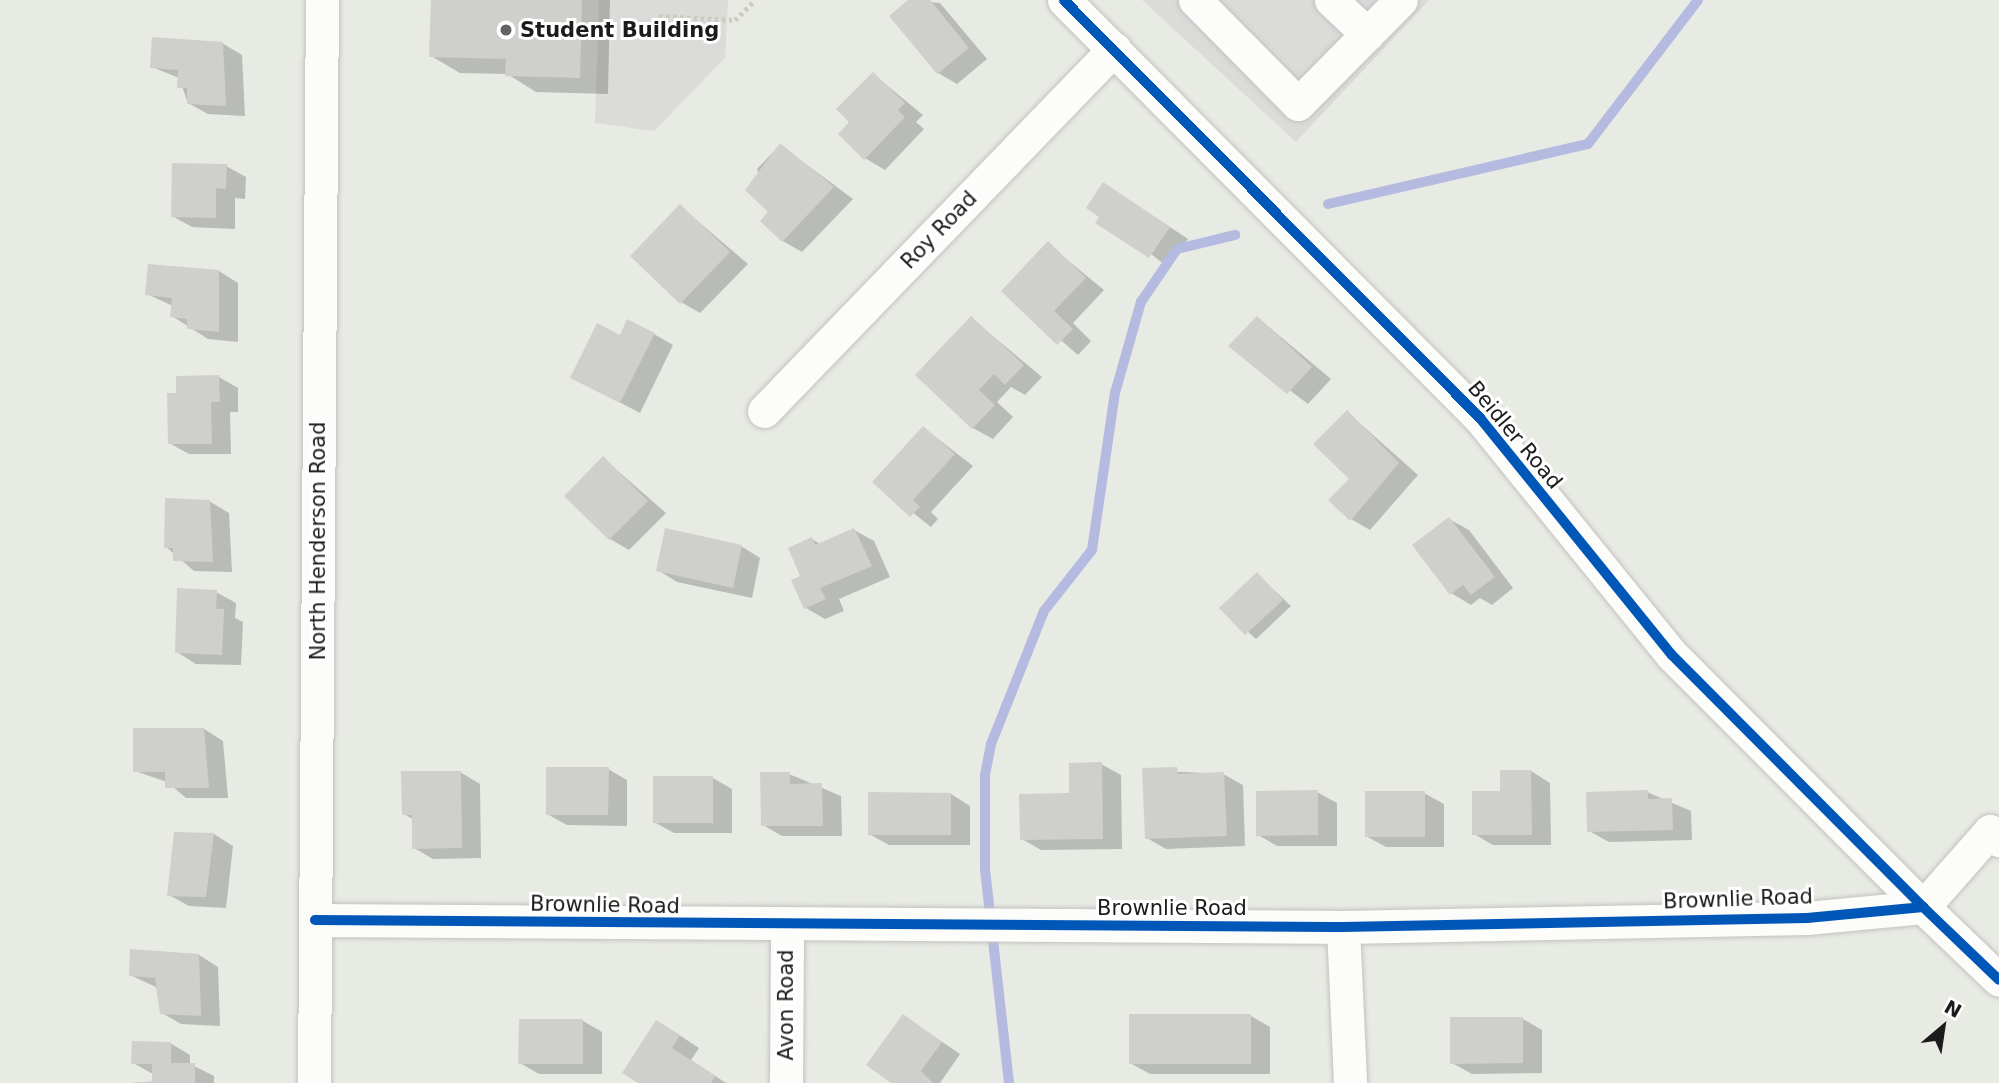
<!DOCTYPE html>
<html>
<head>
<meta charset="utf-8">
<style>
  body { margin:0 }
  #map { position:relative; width:1999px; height:1083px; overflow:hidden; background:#e8eae4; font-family:"DejaVu Sans",sans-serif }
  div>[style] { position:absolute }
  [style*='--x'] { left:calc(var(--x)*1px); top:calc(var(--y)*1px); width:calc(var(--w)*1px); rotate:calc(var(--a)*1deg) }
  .parking>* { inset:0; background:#dbdcda }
  .shadow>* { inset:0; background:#0003 }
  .stream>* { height:10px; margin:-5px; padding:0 5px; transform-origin:5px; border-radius:5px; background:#b4bae0 }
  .building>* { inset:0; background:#cfd0cb }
  .path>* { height:4.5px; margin-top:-2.25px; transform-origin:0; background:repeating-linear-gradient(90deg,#cecbbd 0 3.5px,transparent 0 7px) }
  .roads { filter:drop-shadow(0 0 2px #c2c2c0) drop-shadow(0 0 2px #c2c2c0) }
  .minor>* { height:33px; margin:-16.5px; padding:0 16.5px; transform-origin:16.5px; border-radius:16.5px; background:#fcfcfb }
  .cycleway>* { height:10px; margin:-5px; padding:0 5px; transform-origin:5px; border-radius:5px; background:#0057b8 }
  .dots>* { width:19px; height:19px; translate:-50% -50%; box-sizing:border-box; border:4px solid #fff; border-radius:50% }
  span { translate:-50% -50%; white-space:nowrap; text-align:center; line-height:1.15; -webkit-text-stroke:6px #fff; paint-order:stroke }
  .poi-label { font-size:21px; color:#1b1b1b; font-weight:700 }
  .left { translate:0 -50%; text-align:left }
  .street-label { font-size:21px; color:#1b1b1b }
  .north { position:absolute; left:1908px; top:992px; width:70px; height:70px; -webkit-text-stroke:5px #fff; paint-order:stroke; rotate:29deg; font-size:19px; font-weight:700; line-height:28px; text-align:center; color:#1b1b1b }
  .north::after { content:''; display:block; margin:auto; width:24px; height:32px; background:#1b1b1b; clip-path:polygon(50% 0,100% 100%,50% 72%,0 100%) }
</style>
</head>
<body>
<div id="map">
  <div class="parking">
    <div style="clip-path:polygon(599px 0,728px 0,725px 58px,654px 131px,595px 123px)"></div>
    <div style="clip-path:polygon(1142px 0,1429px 0,1296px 142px)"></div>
  </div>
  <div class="shadow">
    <div style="clip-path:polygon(503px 0,610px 0,608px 94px,536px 92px,507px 74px,460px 73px,431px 56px)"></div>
    <div style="clip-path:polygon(911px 0,940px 3px,987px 59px,957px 84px,938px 73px)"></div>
    <div style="clip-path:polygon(222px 43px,242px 55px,245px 116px,208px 114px,188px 103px,179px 78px,152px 67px)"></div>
    <div style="clip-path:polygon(873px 74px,923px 115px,916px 122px,924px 129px,885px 170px,865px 158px,852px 122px)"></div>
    <div style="clip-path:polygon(780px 145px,853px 199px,802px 252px,783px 241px,757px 169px)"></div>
    <div style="clip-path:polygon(226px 166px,246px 177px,245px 199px,235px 198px,235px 229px,192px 227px,172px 216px)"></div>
    <div style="clip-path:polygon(1123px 196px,1188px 239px,1169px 268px,1102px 216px)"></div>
    <div style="clip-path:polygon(680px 206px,748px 264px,700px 313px,681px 302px)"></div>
    <div style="clip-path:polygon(1048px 244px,1104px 290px,1073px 323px,1091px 341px,1078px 355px,1003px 290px)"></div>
    <div style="clip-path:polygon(219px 271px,238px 283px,238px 342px,208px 339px,172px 316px,173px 306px,147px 294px)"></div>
    <div style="clip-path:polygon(971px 318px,1042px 377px,1025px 395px,1011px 387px,997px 402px,1013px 417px,993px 439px,973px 428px)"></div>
    <div style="clip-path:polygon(1258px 318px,1331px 379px,1308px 404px,1231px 346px)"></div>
    <div style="clip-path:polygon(654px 334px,673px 345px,640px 413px,572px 377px)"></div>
    <div style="clip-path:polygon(219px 377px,238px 388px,238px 412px,230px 412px,231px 454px,189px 454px,169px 443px,178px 395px)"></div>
    <div style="clip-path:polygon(1347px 412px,1418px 475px,1370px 530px,1351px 519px)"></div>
    <div style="clip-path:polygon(924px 428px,973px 466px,931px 512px,938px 519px,931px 527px,874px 482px)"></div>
    <div style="clip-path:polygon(603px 458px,666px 513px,629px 550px,610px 539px)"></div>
    <div style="clip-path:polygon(209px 501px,229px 513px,232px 572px,194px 571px,166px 547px)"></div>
    <div style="clip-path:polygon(1449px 519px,1469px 530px,1513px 588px,1492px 605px,1480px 598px,1471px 605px,1451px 593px)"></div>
    <div style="clip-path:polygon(854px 530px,874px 541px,890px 577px,839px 599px,844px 611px,825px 619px,806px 608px,803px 577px,812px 539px,820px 544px)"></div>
    <div style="clip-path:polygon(741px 546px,760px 558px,752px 598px,677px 582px,658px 570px)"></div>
    <div style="clip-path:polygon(1257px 574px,1291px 606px,1256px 639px,1221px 608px)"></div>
    <div style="clip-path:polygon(216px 592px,236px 603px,235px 618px,243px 622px,241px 665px,196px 664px,177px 652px)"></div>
    <div style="clip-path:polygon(204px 729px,223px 741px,228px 798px,186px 798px,167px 782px,135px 771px)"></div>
    <div style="clip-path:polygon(1101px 764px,1121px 775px,1122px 849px,1041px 850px,1022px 839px)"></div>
    <div style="clip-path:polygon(608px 769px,627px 780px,627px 826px,567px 825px,547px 814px)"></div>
    <div style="clip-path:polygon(1144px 770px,1223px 774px,1243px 785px,1245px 846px,1166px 849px,1147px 838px)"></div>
    <div style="clip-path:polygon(1531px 771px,1550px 783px,1551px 845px,1493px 845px,1474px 834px)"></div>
    <div style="clip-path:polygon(460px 772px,480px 784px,481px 858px,433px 859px,414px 848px,414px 820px,404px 814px)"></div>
    <div style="clip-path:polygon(789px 774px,841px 796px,842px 836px,782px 836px,763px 825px)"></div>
    <div style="clip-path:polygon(713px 778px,732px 789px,732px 833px,674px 833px,654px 822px)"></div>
    <div style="clip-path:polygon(1317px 792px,1337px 803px,1337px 846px,1277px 846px,1258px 835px)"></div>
    <div style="clip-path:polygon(1647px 792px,1691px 811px,1692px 840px,1609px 842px,1589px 831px)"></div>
    <div style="clip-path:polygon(1424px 793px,1444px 804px,1444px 847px,1386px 847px,1366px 836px)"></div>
    <div style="clip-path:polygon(951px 794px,970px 806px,970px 845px,889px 845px,869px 834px)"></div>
    <div style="clip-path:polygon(175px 834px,214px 834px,233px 846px,226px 908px,189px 906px,169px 895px)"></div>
    <div style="clip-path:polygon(199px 955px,218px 967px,220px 1026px,181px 1024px,162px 1013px,156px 987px,130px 975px)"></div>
    <div style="clip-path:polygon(904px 1016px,960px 1054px,940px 1083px,894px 1083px)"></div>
    <div style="clip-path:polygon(1251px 1016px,1270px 1027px,1270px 1074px,1150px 1074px,1130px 1063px)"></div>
    <div style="clip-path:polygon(1523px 1019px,1542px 1030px,1542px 1073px,1472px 1074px,1452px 1063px)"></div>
    <div style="clip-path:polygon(583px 1021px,602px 1032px,602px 1074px,539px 1074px,520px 1063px)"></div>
    <div style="clip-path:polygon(676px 1033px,699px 1048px,691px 1060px,726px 1083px,641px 1083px)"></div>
    <div style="clip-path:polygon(170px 1043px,190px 1055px,190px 1064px,214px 1076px,214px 1083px,132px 1083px,154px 1082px,153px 1074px,133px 1063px)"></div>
  </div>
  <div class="stream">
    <div style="--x:1328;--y:204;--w:267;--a:-13"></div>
    <div style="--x:1588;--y:144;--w:181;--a:-52.6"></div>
    <div style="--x:1009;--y:1083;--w:214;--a:-96.4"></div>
    <div style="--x:985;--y:870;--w:95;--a:-90"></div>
    <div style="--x:985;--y:775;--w:32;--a:-79"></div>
    <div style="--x:991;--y:744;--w:143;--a:-68.3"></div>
    <div style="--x:1044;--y:611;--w:78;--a:-51.8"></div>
    <div style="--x:1092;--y:550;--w:159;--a:-81.7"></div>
    <div style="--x:1115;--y:393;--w:95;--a:-74.1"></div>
    <div style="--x:1141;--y:302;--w:64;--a:-55.8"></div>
    <div style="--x:1177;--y:249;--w:60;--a:-13.6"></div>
  </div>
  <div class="building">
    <div style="clip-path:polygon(431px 0,582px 0,580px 78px,505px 76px,506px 59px,429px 57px)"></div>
    <div style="clip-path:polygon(908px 0,930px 0,969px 48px,937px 74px,889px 16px)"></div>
    <div style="clip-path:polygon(152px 37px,223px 42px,226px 106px,187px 104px,187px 88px,177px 88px,178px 70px,150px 68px)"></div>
    <div style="clip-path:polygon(873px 72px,905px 103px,898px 110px,905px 117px,864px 160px,838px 134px,849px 122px,836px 109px)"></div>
    <div style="clip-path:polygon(780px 143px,834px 187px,782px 242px,760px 221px,768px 212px,745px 190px)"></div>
    <div style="clip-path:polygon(172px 163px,227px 164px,226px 189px,216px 188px,216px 218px,171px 217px)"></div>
    <div style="clip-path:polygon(1103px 182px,1170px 227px,1149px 258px,1095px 223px,1099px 217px,1086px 208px)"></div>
    <div style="clip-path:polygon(680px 204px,730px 252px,680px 304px,630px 256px)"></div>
    <div style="clip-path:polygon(1048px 241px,1086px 278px,1054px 311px,1073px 329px,1057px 345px,1001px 291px)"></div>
    <div style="clip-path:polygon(148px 264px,219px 270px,219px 332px,187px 329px,187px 319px,170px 317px,172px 298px,145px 295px)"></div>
    <div style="clip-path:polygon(971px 316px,1024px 365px,1005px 385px,994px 374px,979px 390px,995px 405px,972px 429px,915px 375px)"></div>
    <div style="clip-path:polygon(1257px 316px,1312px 367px,1287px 394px,1228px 346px)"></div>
    <div style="clip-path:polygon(627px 319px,655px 333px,620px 403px,570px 378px,597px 323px,620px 335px)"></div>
    <div style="clip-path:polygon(219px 375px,220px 402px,211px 402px,212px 444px,168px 444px,167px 393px,176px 393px,176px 376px)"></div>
    <div style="clip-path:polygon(1347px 410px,1399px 463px,1350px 521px,1328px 500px,1349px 479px,1313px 444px)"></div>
    <div style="clip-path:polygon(923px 426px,955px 454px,913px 500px,920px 507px,910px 517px,872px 482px)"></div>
    <div style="clip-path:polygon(603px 456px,648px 501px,609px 540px,564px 496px)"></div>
    <div style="clip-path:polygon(165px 498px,210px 500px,213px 562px,173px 561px,173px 548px,164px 548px)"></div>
    <div style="clip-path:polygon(1449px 517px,1495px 577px,1471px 595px,1463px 585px,1450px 595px,1412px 545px)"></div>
    <div style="clip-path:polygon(665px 528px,742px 545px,733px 588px,656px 571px)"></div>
    <div style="clip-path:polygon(854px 528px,872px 566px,820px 588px,826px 599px,804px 609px,791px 580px,800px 576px,788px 548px,812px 537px,815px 545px)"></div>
    <div style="clip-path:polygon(1257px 572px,1283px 600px,1245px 635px,1219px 608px)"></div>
    <div style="clip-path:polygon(177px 588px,217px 590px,216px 609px,224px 609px,222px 655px,175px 653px)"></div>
    <div style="clip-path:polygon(133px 728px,204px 728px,209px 788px,165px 788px,165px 772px,133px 772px)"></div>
    <div style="clip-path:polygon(1102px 762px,1103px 839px,1020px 840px,1019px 794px,1069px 793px,1069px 763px)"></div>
    <div style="clip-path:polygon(546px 767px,609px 767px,608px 815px,546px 815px)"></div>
    <div style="clip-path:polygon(1177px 767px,1178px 774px,1224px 772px,1227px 836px,1145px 839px,1142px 768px)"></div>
    <div style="clip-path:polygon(1500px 770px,1531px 770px,1532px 835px,1472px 835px,1472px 791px,1500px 791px)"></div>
    <div style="clip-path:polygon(401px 771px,461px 771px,462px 848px,412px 849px,412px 815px,402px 815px)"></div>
    <div style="clip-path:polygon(760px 772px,790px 772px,790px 784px,822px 783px,823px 826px,761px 826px)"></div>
    <div style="clip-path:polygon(653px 776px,713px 776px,713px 823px,653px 823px)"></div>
    <div style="clip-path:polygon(1318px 790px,1318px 835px,1256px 836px,1256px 791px)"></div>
    <div style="clip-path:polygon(1648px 790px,1648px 799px,1672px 798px,1673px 830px,1587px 832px,1586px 792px)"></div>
    <div style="clip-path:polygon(1365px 791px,1425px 791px,1425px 837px,1365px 837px)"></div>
    <div style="clip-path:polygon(868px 792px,951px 793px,951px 835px,868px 835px)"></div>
    <div style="clip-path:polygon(174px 832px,214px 833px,206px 897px,167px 896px)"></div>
    <div style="clip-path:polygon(130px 949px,199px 954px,201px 1016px,160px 1014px,155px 978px,129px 976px)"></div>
    <div style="clip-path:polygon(903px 1014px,942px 1042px,921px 1071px,933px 1083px,891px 1083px,866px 1065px)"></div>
    <div style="clip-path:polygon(1129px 1014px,1251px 1014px,1251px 1064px,1129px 1064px)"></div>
    <div style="clip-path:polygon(1450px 1017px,1523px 1017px,1523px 1063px,1450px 1064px)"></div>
    <div style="clip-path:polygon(519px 1019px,583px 1019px,583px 1064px,518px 1064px)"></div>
    <div style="clip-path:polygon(656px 1020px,680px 1035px,672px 1048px,715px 1076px,711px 1083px,638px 1083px,622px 1073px)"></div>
    <div style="clip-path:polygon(132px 1041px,171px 1042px,171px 1063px,195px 1063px,195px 1083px,131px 1083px,152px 1081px,152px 1064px,131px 1064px)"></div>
  </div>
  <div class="path">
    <div style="--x:659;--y:16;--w:76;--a:3"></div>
    <div style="--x:735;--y:20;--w:28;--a:-45"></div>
  </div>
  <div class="roads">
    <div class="minor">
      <div style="--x:1064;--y:0;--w:590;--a:45.14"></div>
      <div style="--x:1480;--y:418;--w:305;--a:51"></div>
      <div style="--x:1672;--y:655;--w:356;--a:45.1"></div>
      <div style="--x:1923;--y:907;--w:101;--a:-48.6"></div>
      <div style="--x:1990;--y:831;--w:13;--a:45"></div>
      <div style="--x:1195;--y:0;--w:146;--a:45.3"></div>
      <div style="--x:1298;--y:104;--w:146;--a:-45.3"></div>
      <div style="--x:1331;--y:0;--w:50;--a:43.4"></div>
      <div style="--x:764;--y:411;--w:504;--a:-45.97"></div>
      <div style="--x:315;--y:920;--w:1028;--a:0.39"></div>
      <div style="--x:1343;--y:927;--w:464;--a:-1.1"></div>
      <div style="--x:1807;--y:918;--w:117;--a:-5.4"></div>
      <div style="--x:1923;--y:907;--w:105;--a:43.8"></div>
      <div style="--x:1343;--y:927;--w:156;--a:87.4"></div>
      <div style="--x:314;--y:1083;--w:1083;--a:-89.58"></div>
      <div style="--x:786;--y:1083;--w:157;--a:-89.6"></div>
    </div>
  </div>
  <div class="cycleway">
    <div style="--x:1064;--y:0;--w:590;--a:45.14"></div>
    <div style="--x:1480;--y:418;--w:305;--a:51"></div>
    <div style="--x:1672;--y:655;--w:356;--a:45.1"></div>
    <div style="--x:315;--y:920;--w:1028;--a:0.39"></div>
    <div style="--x:1343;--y:927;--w:464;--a:-1.1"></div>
    <div style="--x:1807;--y:918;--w:117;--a:-5.4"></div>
    <div style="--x:1923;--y:907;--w:105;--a:43.8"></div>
  </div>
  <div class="dots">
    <div style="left:506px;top:30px;background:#636361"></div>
  </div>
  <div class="poi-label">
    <span class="left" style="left:520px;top:30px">Student Building</span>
  </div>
  <div class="street-label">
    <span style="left:939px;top:230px;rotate:-46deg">Roy Road</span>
    <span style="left:1515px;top:435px;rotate:50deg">Beidler Road</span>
    <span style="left:318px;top:541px;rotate:-90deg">North Henderson Road</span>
    <span style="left:1738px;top:899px;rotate:-2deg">Brownlie Road</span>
    <span style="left:605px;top:905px;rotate:1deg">Brownlie Road</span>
    <span style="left:1172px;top:908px">Brownlie Road</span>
    <span style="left:786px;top:1005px;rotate:-90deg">Avon Road</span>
  </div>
  <div class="north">N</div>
</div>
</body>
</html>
